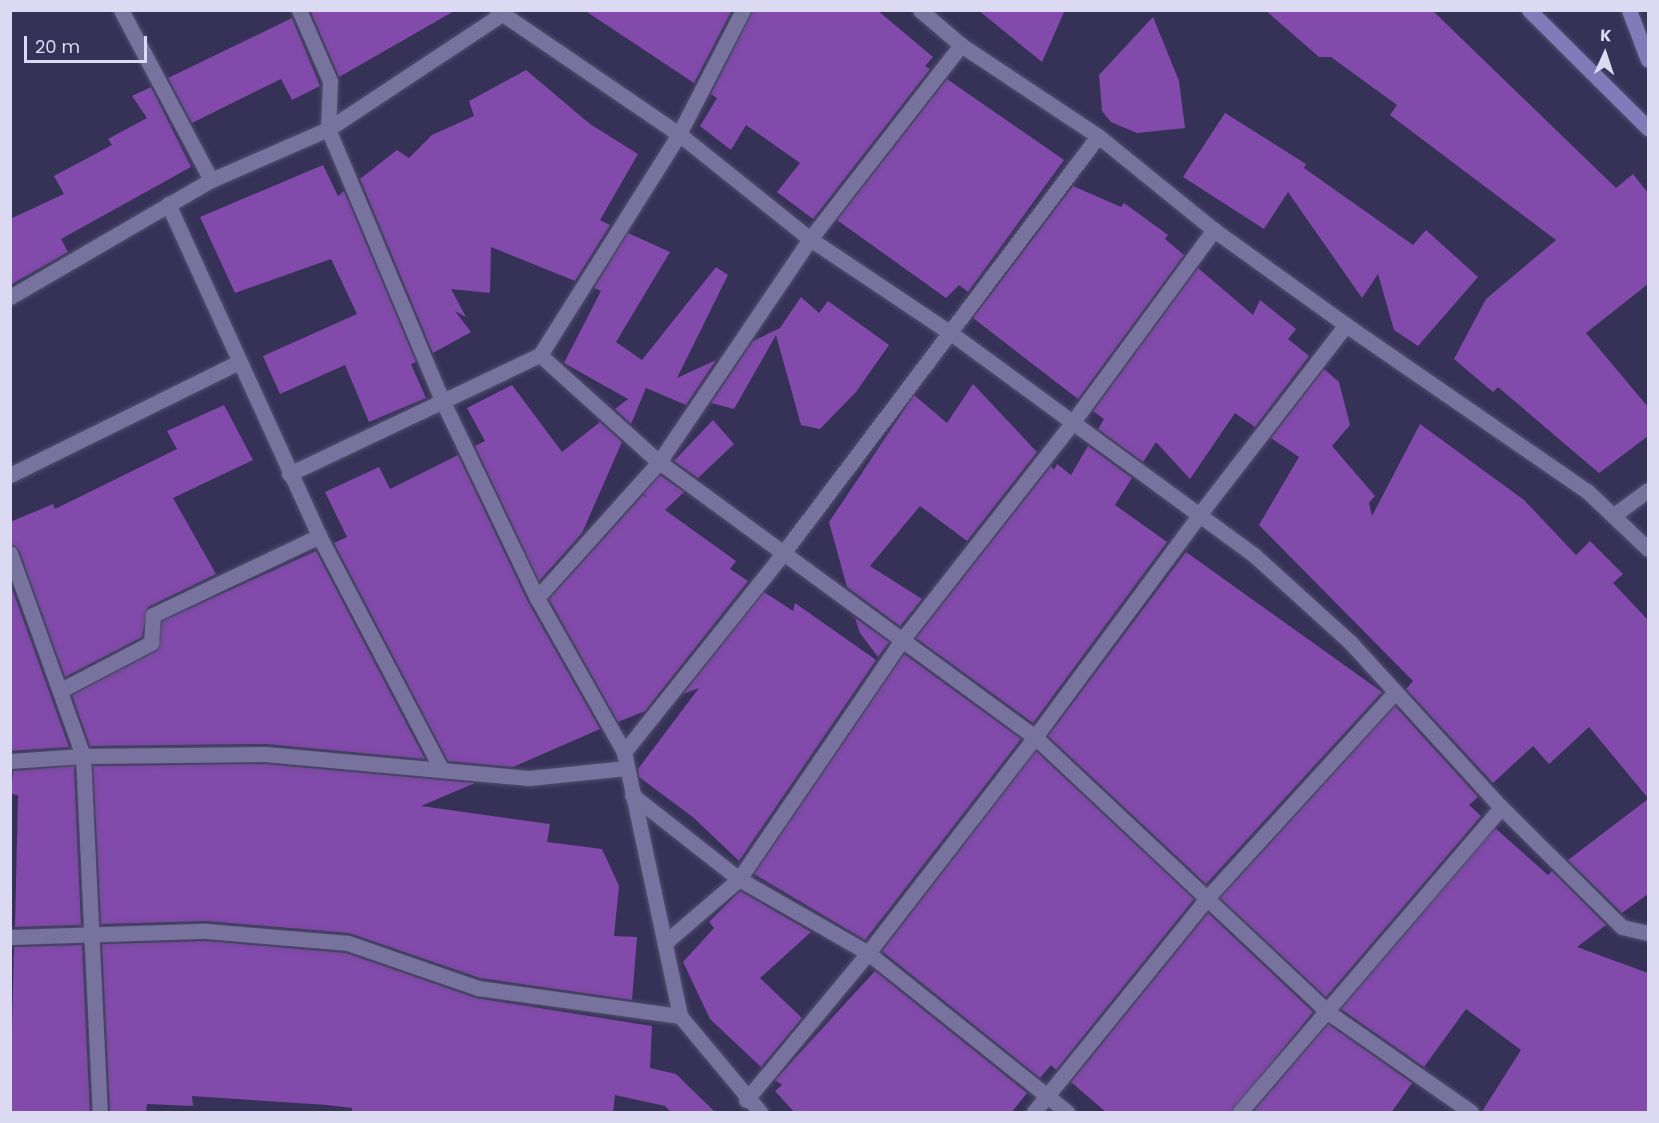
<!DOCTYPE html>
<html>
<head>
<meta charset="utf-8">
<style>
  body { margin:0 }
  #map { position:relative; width:1659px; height:1123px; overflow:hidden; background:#363157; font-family:Poppins,sans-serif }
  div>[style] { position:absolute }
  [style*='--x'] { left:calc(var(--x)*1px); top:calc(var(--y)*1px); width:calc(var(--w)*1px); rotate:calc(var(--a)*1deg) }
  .building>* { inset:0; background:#824aab }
  .roads { filter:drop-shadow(0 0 2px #534e6f) drop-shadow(0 0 2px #534e6f) }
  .street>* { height:15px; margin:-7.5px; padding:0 7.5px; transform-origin:7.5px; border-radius:7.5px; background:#77739e }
  .secondary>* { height:15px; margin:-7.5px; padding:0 7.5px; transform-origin:7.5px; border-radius:7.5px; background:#827ab9 }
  span { translate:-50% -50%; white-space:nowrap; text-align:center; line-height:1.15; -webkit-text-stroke:6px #363157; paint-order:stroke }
  .frame { position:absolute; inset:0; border:12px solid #dbdaf2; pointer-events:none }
  .north { position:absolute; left:1575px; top:24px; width:60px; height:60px; -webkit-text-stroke:4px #363157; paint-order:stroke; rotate:3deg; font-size:16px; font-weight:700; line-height:24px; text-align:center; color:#dbdaf2 }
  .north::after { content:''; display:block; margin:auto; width:21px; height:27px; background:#dbdaf2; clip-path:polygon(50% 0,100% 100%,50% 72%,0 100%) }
  .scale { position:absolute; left:24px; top:36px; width:123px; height:27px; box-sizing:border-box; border:3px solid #dbdaf2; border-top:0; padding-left:8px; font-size:18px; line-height:21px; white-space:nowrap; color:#dbdaf2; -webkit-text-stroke:4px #363157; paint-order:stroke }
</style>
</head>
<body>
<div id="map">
  <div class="building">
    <div style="clip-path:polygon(310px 10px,456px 10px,339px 77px)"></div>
    <div style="clip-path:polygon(584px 10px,732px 10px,694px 83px)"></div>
    <div style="clip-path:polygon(753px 10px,877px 10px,933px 57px,925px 66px,930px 69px,813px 219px,777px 192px,800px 163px,746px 125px,731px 150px,700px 126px,717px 98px,711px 94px)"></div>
    <div style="clip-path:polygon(978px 10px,1065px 10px,1042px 62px)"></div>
    <div style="clip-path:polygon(1265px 10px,1432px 10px,1616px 188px,1633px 174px,1648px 193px,1648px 284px,1586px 333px,1648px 407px,1648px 436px,1599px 473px,1498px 387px,1493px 392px,1454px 359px,1486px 299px,1556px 240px,1390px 115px,1397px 105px,1331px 57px,1319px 57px)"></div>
    <div style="clip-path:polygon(1153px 17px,1179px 81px,1185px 128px,1137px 133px,1111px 122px,1102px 111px,1099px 75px)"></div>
    <div style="clip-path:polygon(292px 18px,320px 86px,292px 100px,281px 79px,192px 123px,168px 78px)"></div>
    <div style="clip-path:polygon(526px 70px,590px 124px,638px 154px,600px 220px,610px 225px,575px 281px,491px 247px,490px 293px,451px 289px,466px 317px,455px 311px,471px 332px,433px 353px,360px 179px,397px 150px,409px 158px,432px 135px,474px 116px,469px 101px)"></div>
    <div style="clip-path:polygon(947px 79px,1064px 160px,968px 292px,959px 285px,946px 298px,837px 220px)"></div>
    <div style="clip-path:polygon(151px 87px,191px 167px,61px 239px,68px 252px,10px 285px,10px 219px,64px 194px,54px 176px,112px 145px,108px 139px,147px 118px,132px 96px)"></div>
    <div style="clip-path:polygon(1225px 113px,1306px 164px,1304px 168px,1413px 245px,1426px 230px,1478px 277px,1418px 346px,1394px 330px,1378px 274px,1362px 298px,1288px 192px,1264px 229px,1183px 177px)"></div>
    <div style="clip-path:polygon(323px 165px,338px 196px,344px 191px,416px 362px,411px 364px,426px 398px,369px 422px,345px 365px,280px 394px,263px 356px,357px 314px,331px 259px,235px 293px,200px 217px)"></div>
    <div style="clip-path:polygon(1073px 186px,1121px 207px,1124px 203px,1168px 235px,1165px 239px,1184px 255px,1078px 399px,973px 318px)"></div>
    <div style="clip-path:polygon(628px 233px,670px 252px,616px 342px,642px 360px,716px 267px,728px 275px,677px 378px,716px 360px,686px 405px,646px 388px,631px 424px,615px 409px,628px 399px,564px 363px,601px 291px,594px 288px)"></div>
    <div style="clip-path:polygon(1198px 268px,1253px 315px,1260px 300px,1296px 329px,1288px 339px,1309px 356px,1255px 427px,1235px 413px,1190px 479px,1156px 442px,1143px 462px,1098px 429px,1104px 419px,1093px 411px)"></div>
    <div style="clip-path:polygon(801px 297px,819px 313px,828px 301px,889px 345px,856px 392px,820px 429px,801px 425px,776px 335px,734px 409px,711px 403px,753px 341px,780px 328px)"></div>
    <div style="clip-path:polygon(1324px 369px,1339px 382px,1350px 425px,1332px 446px,1375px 496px,1369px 503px,1372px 516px,1420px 424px,1524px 500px,1576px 555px,1590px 541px,1623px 574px,1613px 583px,1648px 620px,1648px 798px,1589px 727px,1549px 764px,1533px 746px,1493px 783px,1406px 689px,1413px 681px,1259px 525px,1299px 457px,1271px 438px)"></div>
    <div style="clip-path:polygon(973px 384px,1037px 452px,967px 541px,920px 506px,870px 566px,922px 599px,900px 626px,847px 587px,829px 522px,914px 395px,947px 423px)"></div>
    <div style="clip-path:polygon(512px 385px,562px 452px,600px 422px,622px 442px,582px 533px,539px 581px,475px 446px,485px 441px,467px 408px)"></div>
    <div style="clip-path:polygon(224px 405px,253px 460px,173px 498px,216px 574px,148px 607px,142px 637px,65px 677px,19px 550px,10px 543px,10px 522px,53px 504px,55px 509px,177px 449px,167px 431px)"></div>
    <div style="clip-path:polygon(713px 420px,734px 444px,698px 478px,674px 461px)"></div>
    <div style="clip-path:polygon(1088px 446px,1132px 478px,1115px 505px,1167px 542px,1033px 723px,916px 638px,1051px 466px,1054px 470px,1057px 464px,1071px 475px)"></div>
    <div style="clip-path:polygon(458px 455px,528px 602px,600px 729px,513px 767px,448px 761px,334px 543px,347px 537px,325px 492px,379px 467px,390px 489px)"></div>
    <div style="clip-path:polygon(660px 475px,684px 492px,665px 510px,736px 561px,730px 569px,748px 581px,645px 711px,618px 722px,549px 599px,643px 495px,648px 498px,643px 494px)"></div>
    <div style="clip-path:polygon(316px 551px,425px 759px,266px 744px,90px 746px,72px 695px,156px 651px,162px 621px)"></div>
    <div style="clip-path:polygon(1186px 552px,1382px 692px,1206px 884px,1048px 736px)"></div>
    <div style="clip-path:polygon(10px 583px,69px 747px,10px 751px)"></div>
    <div style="clip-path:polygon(764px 592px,793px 611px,795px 603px,876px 660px,739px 861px,694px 818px,639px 777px,638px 769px,699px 688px,683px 694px)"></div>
    <div style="clip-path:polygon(855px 618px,889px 642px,878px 657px,860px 633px)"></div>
    <div style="clip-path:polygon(904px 654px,1021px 739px,865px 940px,754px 874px)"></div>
    <div style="clip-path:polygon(1395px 706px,1478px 797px,1469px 805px,1481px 816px,1326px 997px,1220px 898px)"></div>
    <div style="clip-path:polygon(1036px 751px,1194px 899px,1056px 1070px,1051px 1065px,1040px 1078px,882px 951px)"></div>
    <div style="clip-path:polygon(265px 764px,475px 783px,421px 806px,550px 824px,547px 842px,602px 849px,619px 886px,614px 936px,637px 937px,632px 1000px,480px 978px,349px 933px,207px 921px,101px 924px,93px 766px)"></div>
    <div style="clip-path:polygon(74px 766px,81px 925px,15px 927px,18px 795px,11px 794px,13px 771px)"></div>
    <div style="clip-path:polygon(1648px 799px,1648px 894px,1622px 913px,1568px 860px)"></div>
    <div style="clip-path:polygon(1495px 828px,1548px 875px,1552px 871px,1606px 925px,1577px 947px,1648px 973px,1648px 1113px,1481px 1113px,1521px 1050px,1466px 1009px,1424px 1067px,1341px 1009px)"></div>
    <div style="clip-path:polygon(740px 891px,811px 932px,760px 978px,802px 1018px,761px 1067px,710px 1019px,683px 962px,714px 928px,709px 922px)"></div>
    <div style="clip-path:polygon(1208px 913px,1313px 1012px,1231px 1113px,1107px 1113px,1071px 1082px)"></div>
    <div style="clip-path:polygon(206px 941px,346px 953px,476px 998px,652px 1026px,650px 1068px,676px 1074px,716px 1113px,672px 1113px,665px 1106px,615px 1095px,613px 1113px,352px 1113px,352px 1108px,327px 1105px,192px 1096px,193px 1106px,147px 1104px,146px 1113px,110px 1113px,102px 944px)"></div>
    <div style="clip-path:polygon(82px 945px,90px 1113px,10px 1113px,14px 947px)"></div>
    <div style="clip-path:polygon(875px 971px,1027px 1093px,1011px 1113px,795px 1113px,775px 1091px,782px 1085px,775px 1080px)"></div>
    <div style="clip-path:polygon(1328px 1024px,1412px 1083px,1391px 1113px,1252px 1113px)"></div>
  </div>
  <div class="roads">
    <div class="street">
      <div style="--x:121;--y:10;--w:192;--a:62.1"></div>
      <div style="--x:299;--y:10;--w:77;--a:66.4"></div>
      <div style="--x:330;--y:81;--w:48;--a:92.4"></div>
      <div style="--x:328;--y:129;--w:296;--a:67.2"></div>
      <div style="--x:443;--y:402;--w:217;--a:64.4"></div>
      <div style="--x:537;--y:598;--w:177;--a:60.5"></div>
      <div style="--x:624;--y:752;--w:270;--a:78"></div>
      <div style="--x:680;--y:1016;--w:125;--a:50.2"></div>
      <div style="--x:497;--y:10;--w:220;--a:34.3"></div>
      <div style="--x:679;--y:134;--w:168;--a:38.7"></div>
      <div style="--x:810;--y:239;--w:171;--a:33.8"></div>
      <div style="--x:952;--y:334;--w:374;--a:36.2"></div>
      <div style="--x:1254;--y:555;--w:131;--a:42.2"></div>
      <div style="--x:1351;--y:643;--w:222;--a:47.6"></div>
      <div style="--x:1501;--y:807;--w:170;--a:44.8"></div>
      <div style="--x:1622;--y:927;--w:27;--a:13"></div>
      <div style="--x:920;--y:10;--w:54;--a:40.5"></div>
      <div style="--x:961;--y:45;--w:164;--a:33.6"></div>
      <div style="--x:1098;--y:136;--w:149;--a:39"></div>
      <div style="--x:1214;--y:230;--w:163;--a:35.7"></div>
      <div style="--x:1346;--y:325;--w:293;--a:34.6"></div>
      <div style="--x:1587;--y:491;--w:84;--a:43.6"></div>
      <div style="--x:168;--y:204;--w:365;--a:65.5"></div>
      <div style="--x:319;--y:536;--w:262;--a:62.3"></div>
      <div style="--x:10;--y:297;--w:233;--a:-30.2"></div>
      <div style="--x:211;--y:180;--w:128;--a:-23.6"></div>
      <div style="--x:328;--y:129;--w:206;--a:-33.5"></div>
      <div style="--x:540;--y:355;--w:160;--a:42"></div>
      <div style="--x:659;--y:462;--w:466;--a:36.2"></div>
      <div style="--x:1035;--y:737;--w:403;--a:43.2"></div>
      <div style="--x:1329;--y:1013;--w:173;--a:34.9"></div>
      <div style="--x:289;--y:474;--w:278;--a:-25.4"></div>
      <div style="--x:540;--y:355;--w:261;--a:-57.8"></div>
      <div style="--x:679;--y:134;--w:140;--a:-62.7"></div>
      <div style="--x:10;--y:475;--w:253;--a:-26.3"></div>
      <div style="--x:1614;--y:515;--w:42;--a:-36.3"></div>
      <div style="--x:10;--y:553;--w:216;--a:70.2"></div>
      <div style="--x:83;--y:756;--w:356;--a:87.3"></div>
      <div style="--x:537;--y:598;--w:183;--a:-48.1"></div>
      <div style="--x:659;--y:462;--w:269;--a:-55.9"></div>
      <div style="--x:810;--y:239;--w:246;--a:-52.1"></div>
      <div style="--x:61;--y:690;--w:102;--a:-27.6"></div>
      <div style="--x:151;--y:643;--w:28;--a:-86"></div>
      <div style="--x:153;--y:615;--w:184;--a:-25.4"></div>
      <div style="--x:624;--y:752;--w:256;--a:-51.3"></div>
      <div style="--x:784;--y:552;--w:521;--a:-52.95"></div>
      <div style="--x:10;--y:761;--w:73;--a:-3.9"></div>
      <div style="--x:83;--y:756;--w:182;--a:-0.6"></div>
      <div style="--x:265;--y:754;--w:265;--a:5.2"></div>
      <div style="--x:529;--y:778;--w:98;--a:-5.9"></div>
      <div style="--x:632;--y:795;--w:136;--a:38.1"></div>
      <div style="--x:739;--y:879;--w:149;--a:29.8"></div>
      <div style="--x:868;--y:953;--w:255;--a:38.6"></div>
      <div style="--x:10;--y:937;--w:196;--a:-1.8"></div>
      <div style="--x:206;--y:931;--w:143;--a:4.8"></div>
      <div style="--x:348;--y:943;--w:138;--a:19.1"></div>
      <div style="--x:478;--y:988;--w:204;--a:7.9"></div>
      <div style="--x:667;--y:941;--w:95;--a:-40.7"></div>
      <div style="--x:739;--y:879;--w:289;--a:-55.7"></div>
      <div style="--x:902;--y:640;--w:276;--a:-51.9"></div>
      <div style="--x:1072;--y:423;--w:240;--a:-53.7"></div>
      <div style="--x:746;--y:1100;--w:191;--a:-50.3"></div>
      <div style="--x:868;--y:953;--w:273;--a:-52.3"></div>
      <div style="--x:1035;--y:737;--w:276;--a:-53.5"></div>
      <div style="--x:1199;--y:515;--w:240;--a:-52.3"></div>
      <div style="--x:1034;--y:1112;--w:275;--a:-51"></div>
      <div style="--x:1207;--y:898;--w:279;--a:-47.6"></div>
      <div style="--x:1240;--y:1112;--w:401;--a:-49.4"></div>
    </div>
    <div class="secondary">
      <div style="--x:1529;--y:10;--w:168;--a:44.8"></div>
      <div style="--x:1629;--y:10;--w:53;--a:69.2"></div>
    </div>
  </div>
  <div class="frame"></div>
  <div class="north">K</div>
  <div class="scale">20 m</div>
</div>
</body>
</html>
